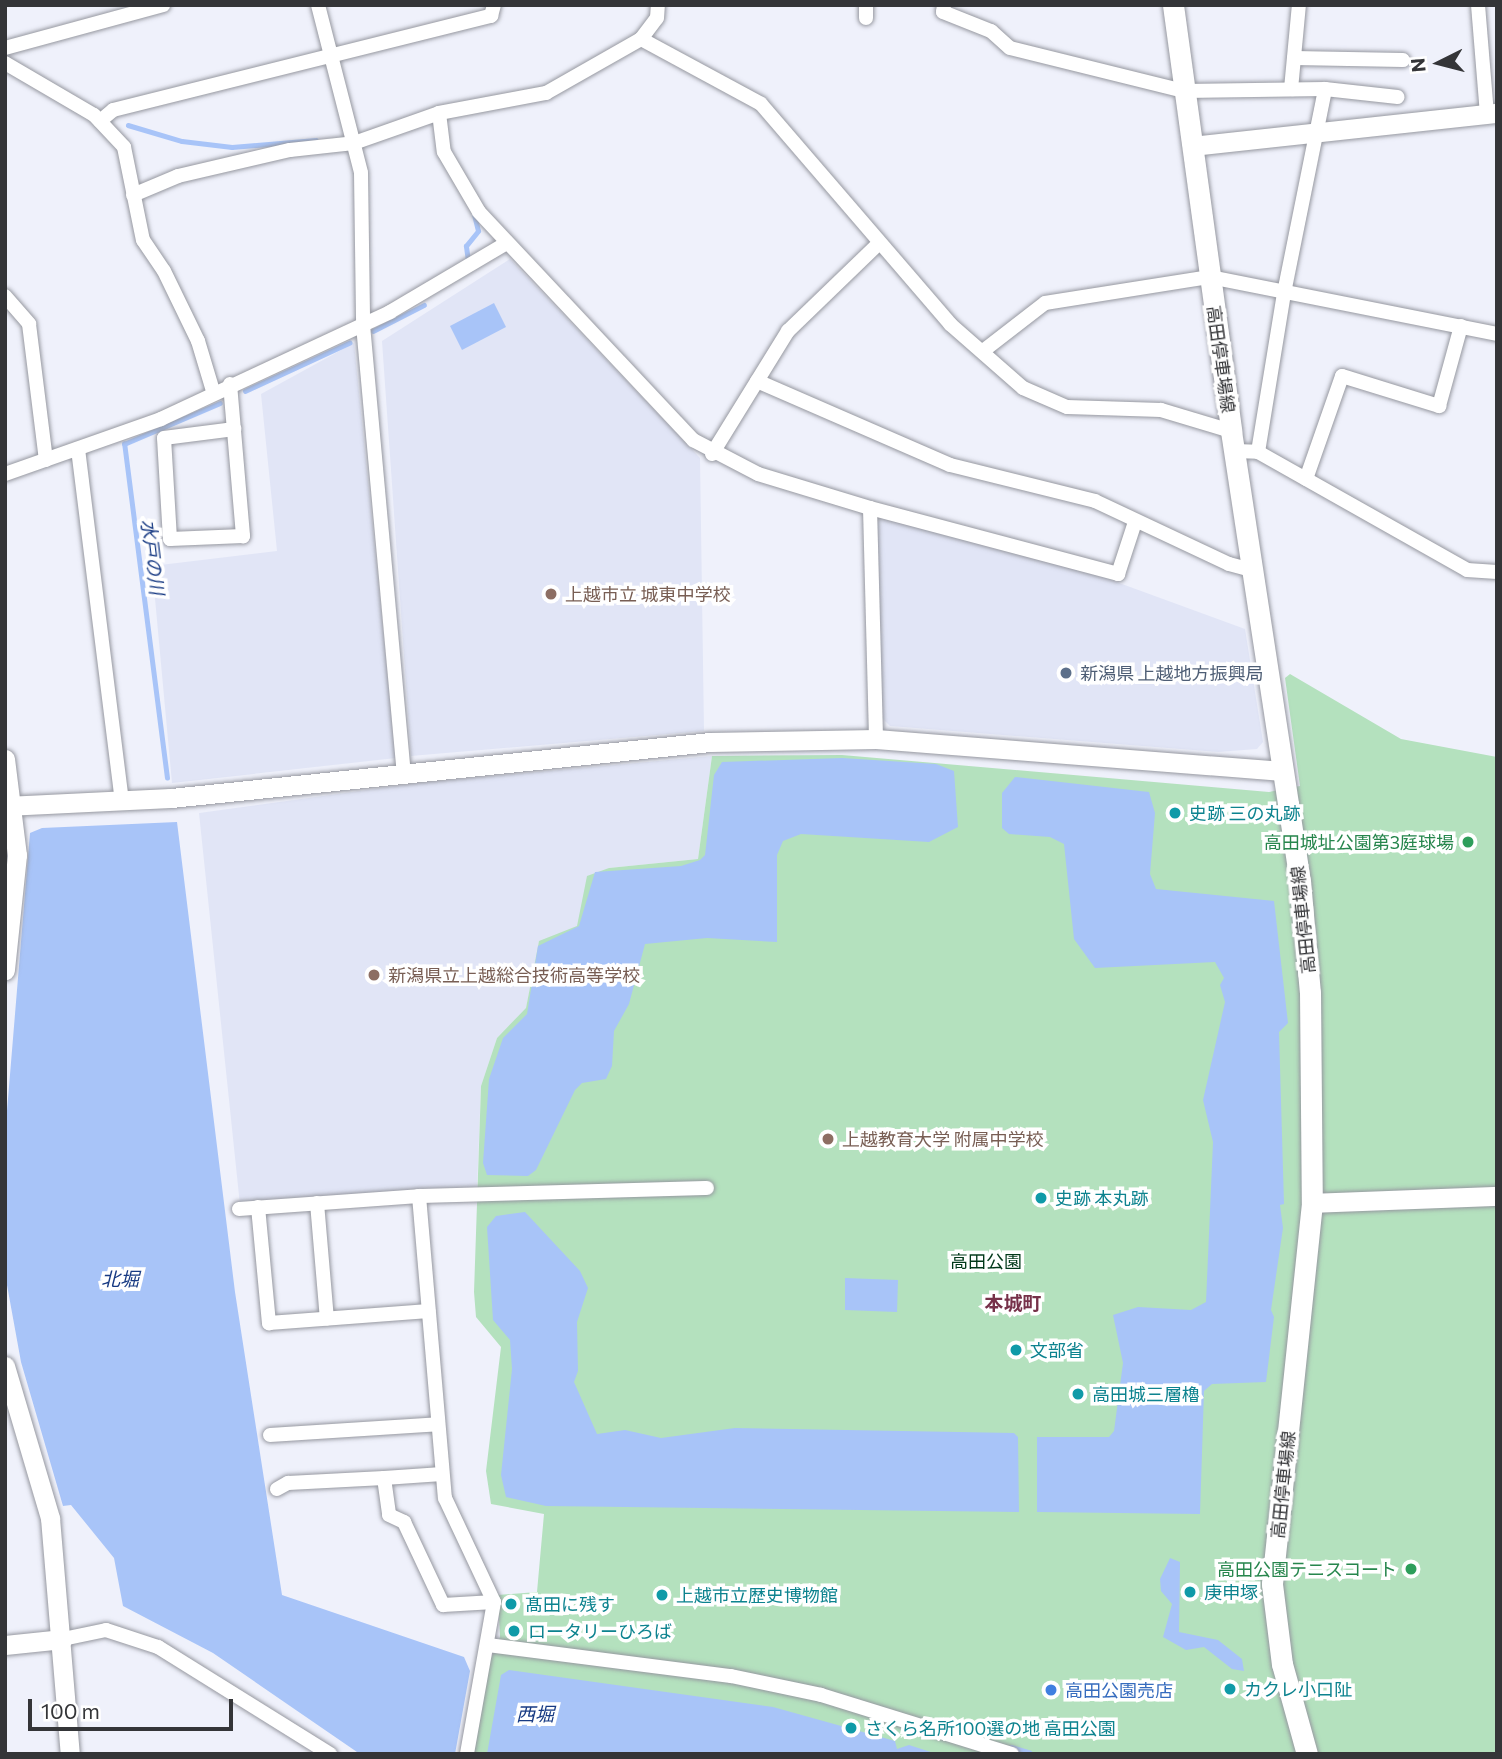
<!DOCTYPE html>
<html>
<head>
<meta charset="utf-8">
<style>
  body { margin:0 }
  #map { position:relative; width:1502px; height:1759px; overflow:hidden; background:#eff1fb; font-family:Commissioner,"Noto Sans JP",sans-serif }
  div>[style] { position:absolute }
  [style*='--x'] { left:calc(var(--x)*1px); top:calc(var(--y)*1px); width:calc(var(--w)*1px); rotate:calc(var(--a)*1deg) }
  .built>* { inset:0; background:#e1e5f6 }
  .green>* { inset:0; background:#b4e1be }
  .water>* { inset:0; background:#a8c4f8 }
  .stream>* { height:4.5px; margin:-2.25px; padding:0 2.25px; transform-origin:2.25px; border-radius:2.25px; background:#a8c4f8 }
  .roads { filter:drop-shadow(0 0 2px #9698a0) drop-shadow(0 0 2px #9698a0) }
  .street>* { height:14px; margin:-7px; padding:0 7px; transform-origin:7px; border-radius:7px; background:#fff }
  .secondary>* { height:19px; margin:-9.5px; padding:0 9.5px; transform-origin:9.5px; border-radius:9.5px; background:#fff }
  .primary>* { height:21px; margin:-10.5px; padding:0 10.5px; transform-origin:10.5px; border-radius:10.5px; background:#fff }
  .dots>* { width:19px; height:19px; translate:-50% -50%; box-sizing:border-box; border:4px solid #fff; border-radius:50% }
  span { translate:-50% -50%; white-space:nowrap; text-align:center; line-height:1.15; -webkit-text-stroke:7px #fff; paint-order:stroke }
  .street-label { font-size:18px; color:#343538 }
  .education-label { font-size:18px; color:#785e54 }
  .left { translate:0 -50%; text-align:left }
  .service-label { font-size:18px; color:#4e5e75 }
  .culture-label { font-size:18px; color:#0d838f }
  .leisure-label { font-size:18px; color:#27864d }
  .right { translate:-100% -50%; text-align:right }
  .park-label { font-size:18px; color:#013819 }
  .shop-label { font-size:18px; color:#366cbe }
  .water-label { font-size:19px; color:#173a83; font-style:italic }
  .neighbourhood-label { font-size:19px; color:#763149; font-weight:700 }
  .frame { position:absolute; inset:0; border:7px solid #343538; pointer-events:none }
  .north { position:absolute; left:1404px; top:28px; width:70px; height:70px; -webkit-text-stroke:5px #fff; paint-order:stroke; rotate:264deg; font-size:19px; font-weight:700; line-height:28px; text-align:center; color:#343538 }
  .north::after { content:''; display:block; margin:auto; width:24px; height:32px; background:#343538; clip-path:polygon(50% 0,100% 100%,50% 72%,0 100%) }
  .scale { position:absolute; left:28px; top:1699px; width:205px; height:32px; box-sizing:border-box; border:4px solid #343538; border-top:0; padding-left:9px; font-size:21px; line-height:24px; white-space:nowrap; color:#343538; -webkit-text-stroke:5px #fff; paint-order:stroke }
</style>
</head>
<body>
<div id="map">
  <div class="built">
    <div style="clip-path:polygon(510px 259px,700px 458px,704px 731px,411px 756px,382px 341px)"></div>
    <div style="clip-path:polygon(354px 343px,396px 758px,172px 783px,152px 566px,277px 551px,261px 394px)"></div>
    <div style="clip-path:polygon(882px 516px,1070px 565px,1245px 629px,1263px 742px,1257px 749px,1218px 752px,890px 726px,881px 717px,877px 524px)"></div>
    <div style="clip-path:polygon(712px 756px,698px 859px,609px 868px,577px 927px,539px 942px,526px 1009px,497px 1038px,481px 1086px,477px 1189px,240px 1205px,199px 813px,417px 783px)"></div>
  </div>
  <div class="green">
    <div style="clip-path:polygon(1290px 674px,1401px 739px,1497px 757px,1497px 1754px,474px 1754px,489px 1663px,500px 1637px,498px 1595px,537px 1592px,544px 1514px,491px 1504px,486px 1471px,501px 1347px,476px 1317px,474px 1292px,481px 1086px,497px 1038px,526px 1008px,539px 941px,577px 926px,587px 876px,609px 868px,698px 859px,712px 756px,842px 755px,1269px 792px,1300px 786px,1285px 678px)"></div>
  </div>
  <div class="water">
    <div style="clip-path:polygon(494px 303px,506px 327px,462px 350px,450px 326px)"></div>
    <div style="clip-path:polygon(842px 758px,936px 764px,954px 771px,958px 827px,929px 842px,801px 834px,783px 841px,777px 855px,777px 942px,707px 938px,645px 944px,629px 1004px,614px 1031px,612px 1066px,606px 1079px,582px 1083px,575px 1090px,536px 1170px,528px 1176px,487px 1175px,483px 1163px,489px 1079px,503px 1038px,527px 1014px,538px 946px,579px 926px,595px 872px,681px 866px,700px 860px,705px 855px,714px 775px,722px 762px)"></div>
    <div style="clip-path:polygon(1015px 777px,1149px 792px,1155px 813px,1150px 874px,1156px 889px,1274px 901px,1288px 1023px,1279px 1032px,1284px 1204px,1280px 1205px,1283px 1228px,1271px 1310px,1274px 1317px,1266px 1382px,1212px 1384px,1204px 1391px,1200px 1514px,1037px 1512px,1037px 1437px,1109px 1437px,1114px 1431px,1123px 1363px,1113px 1315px,1138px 1307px,1191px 1310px,1206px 1302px,1213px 1142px,1203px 1100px,1225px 1002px,1220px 985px,1224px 978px,1215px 962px,1095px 968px,1074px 939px,1064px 844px,1050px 837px,1009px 834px,1002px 828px,1002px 793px)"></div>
    <div style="clip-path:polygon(177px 822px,235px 1292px,282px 1595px,464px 1657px,470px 1671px,455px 1754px,357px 1752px,213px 1653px,123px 1606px,114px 1558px,71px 1505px,63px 1506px,21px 1362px,5px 1274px,5px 1135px,30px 833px,42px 828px)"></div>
    <div style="clip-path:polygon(525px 1212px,580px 1271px,588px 1288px,577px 1322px,578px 1371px,574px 1382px,597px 1434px,625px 1430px,661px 1438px,735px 1428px,1014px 1433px,1018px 1437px,1019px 1512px,546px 1506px,506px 1497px,501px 1475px,512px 1369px,510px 1340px,493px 1320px,487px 1227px,496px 1216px)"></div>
    <div style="clip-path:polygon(845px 1278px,898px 1280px,897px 1312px,845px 1310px)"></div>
    <div style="clip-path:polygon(1170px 1558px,1180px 1562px,1179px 1632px,1218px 1640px,1242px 1659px,1244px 1671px,1232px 1669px,1204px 1647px,1186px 1650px,1163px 1637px,1172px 1604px,1161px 1591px,1160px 1579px)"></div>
    <div style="clip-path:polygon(509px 1670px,773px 1707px,895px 1741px,897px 1749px,909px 1745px,937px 1754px,487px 1754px,501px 1675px)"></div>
  </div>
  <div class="stream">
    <div style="--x:128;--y:125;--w:56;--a:16.5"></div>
    <div style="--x:182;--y:141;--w:50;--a:6.8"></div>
    <div style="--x:232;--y:147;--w:84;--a:-4.8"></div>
    <div style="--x:468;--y:261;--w:15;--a:-98"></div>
    <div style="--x:466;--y:246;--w:19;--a:-51"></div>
    <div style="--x:478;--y:231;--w:16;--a:-104"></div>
    <div style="--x:373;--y:331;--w:57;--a:-27"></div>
    <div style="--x:245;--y:391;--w:115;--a:-24.8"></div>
    <div style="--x:167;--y:778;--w:337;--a:-97.3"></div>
    <div style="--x:124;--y:444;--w:104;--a:-23.1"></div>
    <div style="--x:1011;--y:1747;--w:19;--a:16"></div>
  </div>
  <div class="roads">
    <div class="street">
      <div style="--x:318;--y:5;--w:173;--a:75.6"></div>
      <div style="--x:361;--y:173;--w:152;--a:89.2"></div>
      <div style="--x:363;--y:325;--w:451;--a:84.8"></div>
      <div style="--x:944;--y:5;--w:7;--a:98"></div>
      <div style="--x:943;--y:12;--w:52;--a:21.6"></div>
      <div style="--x:991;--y:31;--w:25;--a:42"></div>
      <div style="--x:1010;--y:48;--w:179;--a:13.9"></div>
      <div style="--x:1184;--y:91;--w:141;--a:-0.8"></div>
      <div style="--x:1325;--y:89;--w:73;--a:6.3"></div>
      <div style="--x:1478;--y:5;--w:109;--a:85.3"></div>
      <div style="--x:866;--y:18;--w:13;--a:-90"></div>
      <div style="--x:641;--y:39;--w:136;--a:28.4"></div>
      <div style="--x:761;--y:104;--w:290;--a:49.3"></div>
      <div style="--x:950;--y:324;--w:97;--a:41.2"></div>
      <div style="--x:1023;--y:388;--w:48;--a:23.4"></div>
      <div style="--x:1067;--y:407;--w:94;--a:1.8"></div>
      <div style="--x:1161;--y:410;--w:73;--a:16.7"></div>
      <div style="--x:5;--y:48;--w:164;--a:-15.2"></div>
      <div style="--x:1294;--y:58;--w:109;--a:1.1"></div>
      <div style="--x:5;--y:63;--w:103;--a:30.3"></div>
      <div style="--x:94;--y:115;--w:44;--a:46.8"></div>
      <div style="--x:124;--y:147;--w:95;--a:78.5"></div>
      <div style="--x:143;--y:240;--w:37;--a:56"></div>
      <div style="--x:164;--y:271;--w:78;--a:64.1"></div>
      <div style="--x:198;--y:341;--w:52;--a:73.3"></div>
      <div style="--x:1291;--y:89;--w:84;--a:-84.6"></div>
      <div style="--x:439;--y:113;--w:39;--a:83"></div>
      <div style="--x:444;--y:152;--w:69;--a:59.7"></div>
      <div style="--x:479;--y:212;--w:313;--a:46.8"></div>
      <div style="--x:693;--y:440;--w:73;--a:27.6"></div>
      <div style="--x:758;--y:474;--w:117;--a:16.9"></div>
      <div style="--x:870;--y:508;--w:231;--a:88.5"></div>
      <div style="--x:100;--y:121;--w:17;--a:-40"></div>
      <div style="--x:113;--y:110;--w:390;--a:-14"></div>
      <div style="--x:491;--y:16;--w:11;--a:-75"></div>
      <div style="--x:133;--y:195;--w:49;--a:-22.9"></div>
      <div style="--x:178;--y:176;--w:115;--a:-13.1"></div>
      <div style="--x:290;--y:150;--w:64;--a:-6.2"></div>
      <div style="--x:354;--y:143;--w:90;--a:-19.4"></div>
      <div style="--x:439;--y:113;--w:109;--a:-10.6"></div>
      <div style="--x:546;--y:93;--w:109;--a:-29.6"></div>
      <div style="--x:641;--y:39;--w:26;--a:-53"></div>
      <div style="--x:657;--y:18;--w:13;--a:-86"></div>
      <div style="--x:5;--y:296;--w:37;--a:49"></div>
      <div style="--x:29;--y:324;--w:137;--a:82.9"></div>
      <div style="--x:983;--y:351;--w:78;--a:-37.7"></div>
      <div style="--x:1045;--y:303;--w:167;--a:-9"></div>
      <div style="--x:1210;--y:277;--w:293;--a:11.2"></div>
      <div style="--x:757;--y:381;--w:210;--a:23.5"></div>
      <div style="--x:950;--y:465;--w:149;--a:13.9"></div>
      <div style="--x:1095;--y:501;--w:148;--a:25.2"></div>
      <div style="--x:1229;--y:564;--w:27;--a:15"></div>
      <div style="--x:230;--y:384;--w:153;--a:85.1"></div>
      <div style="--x:243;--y:536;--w:73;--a:177.6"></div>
      <div style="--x:170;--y:539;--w:101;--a:-93.4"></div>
      <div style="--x:164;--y:438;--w:71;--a:-7.3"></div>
      <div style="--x:78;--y:449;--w:354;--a:82.9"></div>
      <div style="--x:1234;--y:451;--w:24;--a:2"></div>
      <div style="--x:1258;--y:452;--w:240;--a:29.4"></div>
      <div style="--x:1467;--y:570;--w:30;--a:4"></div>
      <div style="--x:1258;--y:452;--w:161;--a:-80.7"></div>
      <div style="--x:1284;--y:293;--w:208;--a:-78.6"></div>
      <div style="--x:712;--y:454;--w:145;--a:-58.3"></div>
      <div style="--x:788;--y:331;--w:127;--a:-44"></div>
      <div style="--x:5;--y:474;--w:165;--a:-19.4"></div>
      <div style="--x:161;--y:419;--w:253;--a:-25"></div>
      <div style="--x:390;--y:312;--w:134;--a:-30.6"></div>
      <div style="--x:1306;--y:479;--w:109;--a:-70.7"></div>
      <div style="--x:1342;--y:376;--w:102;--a:17.2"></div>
      <div style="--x:1439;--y:406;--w:83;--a:-74.6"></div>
      <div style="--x:870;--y:508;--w:257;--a:14.9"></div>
      <div style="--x:1118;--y:574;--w:55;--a:-71.9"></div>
      <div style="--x:419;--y:1196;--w:303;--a:85.1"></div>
      <div style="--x:445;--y:1498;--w:115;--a:64.8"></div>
      <div style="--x:494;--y:1602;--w:154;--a:100.1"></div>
      <div style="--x:317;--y:1203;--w:116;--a:85.1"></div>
      <div style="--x:258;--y:1207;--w:117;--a:84.6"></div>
      <div style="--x:269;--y:1323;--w:160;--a:-4.3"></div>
      <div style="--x:239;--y:1209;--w:180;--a:-4.1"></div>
      <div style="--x:419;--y:1196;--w:288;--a:-1.6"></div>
      <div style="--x:270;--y:1435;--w:168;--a:-3.7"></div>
      <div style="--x:442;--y:1474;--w:58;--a:176.1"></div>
      <div style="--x:384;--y:1478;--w:37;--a:82"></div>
      <div style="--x:389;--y:1515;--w:17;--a:25"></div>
      <div style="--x:404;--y:1522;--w:92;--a:64.8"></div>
      <div style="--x:443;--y:1605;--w:51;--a:-3.4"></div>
      <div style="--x:277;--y:1489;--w:13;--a:-29"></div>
      <div style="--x:288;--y:1483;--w:96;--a:-3"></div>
      <div style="--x:63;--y:1639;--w:44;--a:-11.8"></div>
      <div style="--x:106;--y:1630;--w:55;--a:18.1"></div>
      <div style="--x:158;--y:1647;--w:203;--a:31.9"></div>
      <div style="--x:488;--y:1645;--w:245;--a:7.3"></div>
      <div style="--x:731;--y:1676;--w:92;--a:11.9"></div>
      <div style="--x:821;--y:1695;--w:200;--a:17.2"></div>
    </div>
    <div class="secondary">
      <div style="--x:1192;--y:146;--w:307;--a:-6.2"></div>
      <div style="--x:5;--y:759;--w:97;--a:82.9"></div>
      <div style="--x:17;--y:855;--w:116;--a:96"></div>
      <div style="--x:5;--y:806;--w:166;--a:-2.8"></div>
      <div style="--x:171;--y:798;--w:542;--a:-5.93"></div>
      <div style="--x:710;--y:742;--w:166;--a:-1"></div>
      <div style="--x:876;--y:739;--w:408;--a:4.5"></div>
      <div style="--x:1312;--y:1203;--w:185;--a:-2.2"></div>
      <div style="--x:5;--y:1366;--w:159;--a:73.5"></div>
      <div style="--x:50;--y:1518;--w:237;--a:85.2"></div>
      <div style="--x:5;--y:1645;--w:58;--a:-5.9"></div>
    </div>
    <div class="primary">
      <div style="--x:1173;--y:5;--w:430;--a:82.2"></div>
      <div style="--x:1231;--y:431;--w:455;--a:81.3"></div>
      <div style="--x:1300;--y:881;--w:111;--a:84.9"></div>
      <div style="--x:1310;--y:992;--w:211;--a:89.5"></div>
      <div style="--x:1312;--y:1203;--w:383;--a:96"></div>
      <div style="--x:1272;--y:1584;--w:81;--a:82.9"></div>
      <div style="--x:1282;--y:1664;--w:93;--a:74.5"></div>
    </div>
  </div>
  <div class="dots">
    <div style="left:551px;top:594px;background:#8d6e63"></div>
    <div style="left:1066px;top:673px;background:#5c6f8a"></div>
    <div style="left:1175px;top:813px;background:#0f9aa8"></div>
    <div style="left:1468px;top:842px;background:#2e9e5b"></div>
    <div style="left:374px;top:975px;background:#8d6e63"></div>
    <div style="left:828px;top:1139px;background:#8d6e63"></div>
    <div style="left:1041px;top:1198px;background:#0f9aa8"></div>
    <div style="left:1016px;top:1350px;background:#0f9aa8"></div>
    <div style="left:1078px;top:1394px;background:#0f9aa8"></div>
    <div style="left:1411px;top:1569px;background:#2e9e5b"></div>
    <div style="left:1190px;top:1592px;background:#0f9aa8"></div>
    <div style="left:662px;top:1595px;background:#0f9aa8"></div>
    <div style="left:511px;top:1604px;background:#0f9aa8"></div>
    <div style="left:514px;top:1631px;background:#0f9aa8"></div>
    <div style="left:1230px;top:1689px;background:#0f9aa8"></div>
    <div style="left:1051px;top:1690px;background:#3f7fe0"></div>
    <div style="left:851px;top:1728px;background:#0f9aa8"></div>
  </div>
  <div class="street-label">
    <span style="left:1221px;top:359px;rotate:82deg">高田停車場線</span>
    <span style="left:1303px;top:920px;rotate:-96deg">高田停車場線</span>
    <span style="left:1283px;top:1485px;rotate:-84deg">高田停車場線</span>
  </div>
  <div class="education-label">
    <span class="left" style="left:565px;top:594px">上越市立 城東中学校</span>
    <span class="left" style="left:388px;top:975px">新潟県立上越総合技術高等学校</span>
    <span class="left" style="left:842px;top:1139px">上越教育大学 附属中学校</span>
  </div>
  <div class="service-label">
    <span class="left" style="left:1080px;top:673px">新潟県 上越地方振興局</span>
  </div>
  <div class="culture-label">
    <span class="left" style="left:1189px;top:813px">史跡 三の丸跡</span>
    <span class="left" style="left:1055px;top:1198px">史跡 本丸跡</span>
    <span class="left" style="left:1030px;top:1350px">文部省</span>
    <span class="left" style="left:1092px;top:1394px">高田城三層櫓</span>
    <span class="left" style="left:1204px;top:1592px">庚申塚</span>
    <span class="left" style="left:676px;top:1595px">上越市立歴史博物館</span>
    <span class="left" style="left:525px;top:1604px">髙田に残す</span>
    <span class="left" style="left:528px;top:1631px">ロータリーひろば</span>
    <span class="left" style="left:1244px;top:1689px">カクレ小口阯</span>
    <span class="left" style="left:865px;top:1728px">さくら名所100選の地 高田公園</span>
  </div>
  <div class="leisure-label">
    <span class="right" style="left:1454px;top:842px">高田城址公園第3庭球場</span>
    <span class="right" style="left:1397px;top:1569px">高田公園テニスコート</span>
  </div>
  <div class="park-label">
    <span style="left:986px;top:1261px">高田公園</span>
  </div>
  <div class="shop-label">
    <span class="left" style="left:1065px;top:1690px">高田公園売店</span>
  </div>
  <div class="water-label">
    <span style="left:153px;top:557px;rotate:83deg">水戸の川</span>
    <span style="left:120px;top:1279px">北堀</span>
    <span style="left:535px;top:1714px">西堀</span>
  </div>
  <div class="neighbourhood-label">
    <span style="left:1013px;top:1303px">本城町</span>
  </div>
  <div class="frame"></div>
  <div class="north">N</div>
  <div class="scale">100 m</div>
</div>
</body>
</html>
